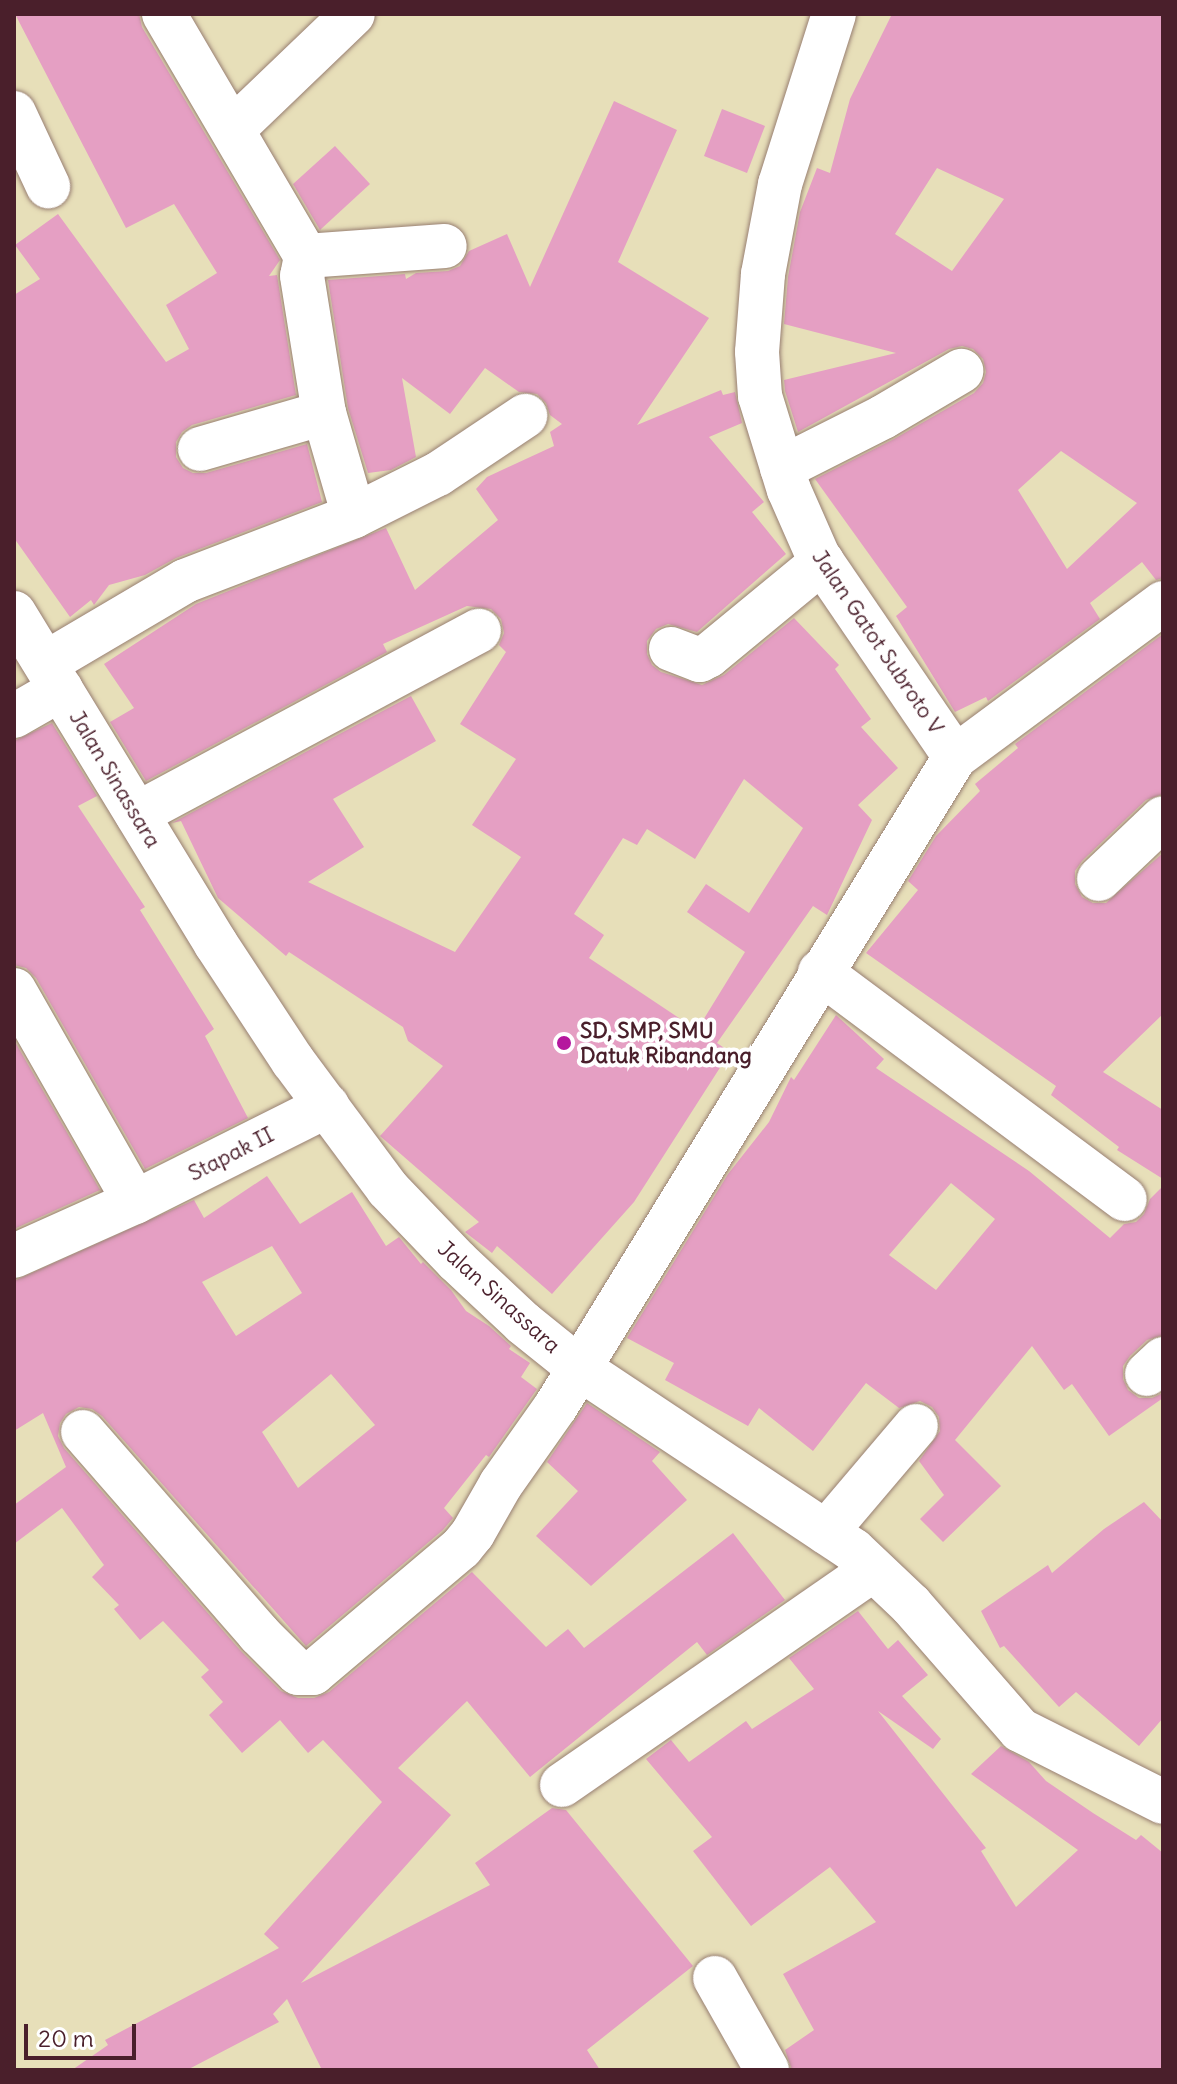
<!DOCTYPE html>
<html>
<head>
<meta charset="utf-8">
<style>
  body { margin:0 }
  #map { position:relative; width:1177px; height:2084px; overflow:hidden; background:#e7dfb9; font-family:Delius,sans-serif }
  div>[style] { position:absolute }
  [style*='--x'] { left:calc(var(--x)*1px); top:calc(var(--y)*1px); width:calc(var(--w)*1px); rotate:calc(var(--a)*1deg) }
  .building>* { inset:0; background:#e59fc3 }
  .roads { filter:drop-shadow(0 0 2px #987f72) drop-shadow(0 0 2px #987f72) }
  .street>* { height:44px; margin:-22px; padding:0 22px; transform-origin:22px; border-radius:22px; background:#fff }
  .dots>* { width:22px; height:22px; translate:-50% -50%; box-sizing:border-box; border:4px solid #fff; border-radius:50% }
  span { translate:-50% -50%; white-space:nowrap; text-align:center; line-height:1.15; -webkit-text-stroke:8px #fff; paint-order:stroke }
  .street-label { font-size:22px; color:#4a1f2b }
  .poi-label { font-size:22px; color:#4a1f2b; font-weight:700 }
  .left { translate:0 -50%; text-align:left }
  .frame { position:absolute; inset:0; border:16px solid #4a1f2b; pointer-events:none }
  .scale { position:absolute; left:24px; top:2024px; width:112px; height:36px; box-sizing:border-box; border:4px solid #4a1f2b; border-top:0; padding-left:10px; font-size:24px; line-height:28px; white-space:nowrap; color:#4a1f2b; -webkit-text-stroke:6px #fff; paint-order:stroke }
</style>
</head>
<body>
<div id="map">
  <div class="building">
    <div style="clip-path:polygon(15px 14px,139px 14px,142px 27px,280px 260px,269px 276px,277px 275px,296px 395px,192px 425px,182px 432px,176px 442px,176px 457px,183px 468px,193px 473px,206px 473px,307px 444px,322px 502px,176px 558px,145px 575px,109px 585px,94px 605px,91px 600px,70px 617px,14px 538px,14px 295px,40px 279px,15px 245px,58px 214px,166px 362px,189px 349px,166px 305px,217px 273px,174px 204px,126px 228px)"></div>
    <div style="clip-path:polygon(evenodd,892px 14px,1163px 14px,1163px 578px,1156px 580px,1142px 562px,1090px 603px,1100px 619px,988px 701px,986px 697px,955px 712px,896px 616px,907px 607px,815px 479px,894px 439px,974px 393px,983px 383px,986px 372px,983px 359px,973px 349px,962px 346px,949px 349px,798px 432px,785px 391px,784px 380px,896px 353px,784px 324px,788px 277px,800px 212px,817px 168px,830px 173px,850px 99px,892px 14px,937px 168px,1004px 199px,952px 271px,895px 234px,937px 168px,892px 14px,1061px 451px,1137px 503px,1067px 569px,1018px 490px,1061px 451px)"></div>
    <div style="clip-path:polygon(evenodd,614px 101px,677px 130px,618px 262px,709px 318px,637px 425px,721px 390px,723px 395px,735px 392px,742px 423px,709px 437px,764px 502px,752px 512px,786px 554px,697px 632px,668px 624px,656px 629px,647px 641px,647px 654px,652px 665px,661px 672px,702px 685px,724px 675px,794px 618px,839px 665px,835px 669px,871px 719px,861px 727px,898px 768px,858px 805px,872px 820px,827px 915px,813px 906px,717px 1043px,730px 1052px,634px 1202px,552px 1294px,497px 1246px,492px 1253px,465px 1232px,479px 1222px,380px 1136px,443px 1066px,408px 1041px,403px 1027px,289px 952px,286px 956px,218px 898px,181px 821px,172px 823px,411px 696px,436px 741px,333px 799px,364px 847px,308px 882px,455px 952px,521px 857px,472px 825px,516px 759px,460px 724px,506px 652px,499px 645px,504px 633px,501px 619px,491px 609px,467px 606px,383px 644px,387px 652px,146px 781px,110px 722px,134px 708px,104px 664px,196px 604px,386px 528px,415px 590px,498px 520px,476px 489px,487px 477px,554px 446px,550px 432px,562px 424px,550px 415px,546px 403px,537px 394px,519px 392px,485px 368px,450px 414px,402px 378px,416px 457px,391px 470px,368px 473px,348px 408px,328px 280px,405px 274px,406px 279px,416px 273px,448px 271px,460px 266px,469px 251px,507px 234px,530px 287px,614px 101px,744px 779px,803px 828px,749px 913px,706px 884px,687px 912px,745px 952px,697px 1030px,589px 958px,604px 935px,574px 914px,623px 838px,637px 845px,647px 829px,695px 859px,744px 779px)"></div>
    <div style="clip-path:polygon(722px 109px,765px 126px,747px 173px,704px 156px)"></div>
    <div style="clip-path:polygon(335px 146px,370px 184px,320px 230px,293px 184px)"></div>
    <div style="clip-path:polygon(1163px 634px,1163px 794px,1146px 800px,1082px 861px,1075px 871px,1075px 884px,1082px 897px,1093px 903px,1106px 903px,1163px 853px,1163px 1014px,1103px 1072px,1163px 1110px,1163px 1179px,1117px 1150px,1119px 1147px,1051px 1095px,1056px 1086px,866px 953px,918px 890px,908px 881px,936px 836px,980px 791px,975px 784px,1018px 748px,1015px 744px)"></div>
    <div style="clip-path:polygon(52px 723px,97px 796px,78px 806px,145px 907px,140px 910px,214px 1029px,205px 1036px,248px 1118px,145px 1169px,36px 978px,26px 968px,14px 965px,14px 741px)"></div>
    <div style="clip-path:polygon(evenodd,836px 1015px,884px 1059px,876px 1068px,1029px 1171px,1110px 1238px,1124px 1224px,1136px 1222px,1144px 1214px,1150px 1199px,1163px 1186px,1163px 1335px,1147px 1340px,1130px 1356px,1123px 1366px,1123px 1379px,1128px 1390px,1139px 1398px,1152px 1398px,1163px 1393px,1163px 1398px,1109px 1436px,1072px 1384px,1064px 1390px,1032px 1346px,955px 1440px,1001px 1486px,943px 1542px,920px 1519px,944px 1495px,919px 1461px,940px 1431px,939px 1417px,932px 1407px,920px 1401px,899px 1408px,866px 1383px,813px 1451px,759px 1408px,748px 1426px,665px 1380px,674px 1363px,627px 1338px,728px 1174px,769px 1122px,791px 1077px,794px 1080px,836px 1015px,951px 1183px,995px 1219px,936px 1290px,889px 1255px,951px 1183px)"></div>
    <div style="clip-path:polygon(14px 1040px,100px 1190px,14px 1229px)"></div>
    <div style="clip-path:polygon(evenodd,267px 1176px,300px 1224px,352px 1192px,386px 1246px,399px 1237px,421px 1264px,423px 1262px,451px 1290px,466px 1311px,489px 1326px,511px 1346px,509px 1349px,530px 1363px,521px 1377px,537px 1389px,489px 1457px,486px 1455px,444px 1508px,453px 1518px,443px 1530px,306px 1646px,102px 1416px,92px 1409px,79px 1407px,66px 1414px,60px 1423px,58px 1436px,64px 1448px,240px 1650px,281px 1691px,298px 1698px,314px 1698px,329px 1692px,472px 1572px,546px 1647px,568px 1629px,584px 1648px,733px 1533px,785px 1600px,707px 1655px,697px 1642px,530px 1777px,467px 1701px,398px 1768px,451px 1815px,301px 1983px,490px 1885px,475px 1863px,552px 1808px,566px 1810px,693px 1966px,587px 2050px,600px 2070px,322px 2070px,287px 1999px,273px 2014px,279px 2022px,187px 2070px,72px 2070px,108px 2045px,105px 2040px,279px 1948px,264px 1934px,382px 1802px,323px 1740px,308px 1753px,280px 1720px,242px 1753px,209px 1715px,223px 1702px,201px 1677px,209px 1670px,163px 1621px,140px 1640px,114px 1609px,119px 1605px,92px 1577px,104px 1565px,62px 1508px,14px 1544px,14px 1505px,66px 1467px,43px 1413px,14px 1431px,14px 1281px,194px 1200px,204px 1218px,267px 1176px,272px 1246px,302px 1293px,236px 1336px,202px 1282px,272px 1246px,267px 1176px,331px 1374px,375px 1425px,298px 1488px,262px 1432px,331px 1374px)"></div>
    <div style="clip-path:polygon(587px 1403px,660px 1452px,652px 1461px,687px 1500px,591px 1586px,536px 1536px,578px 1491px,547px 1462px)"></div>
    <div style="clip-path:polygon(1144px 1502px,1163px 1522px,1163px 1718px,1139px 1746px,1076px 1692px,1059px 1707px,1004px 1646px,1000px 1648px,981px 1611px,1048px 1565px,1052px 1573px,1104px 1529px)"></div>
    <div style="clip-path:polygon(858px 1611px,888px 1649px,898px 1640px,928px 1675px,902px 1696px,941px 1739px,933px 1749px,878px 1711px,986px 1848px,981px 1851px,1016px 1907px,1078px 1850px,971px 1774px,1001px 1746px,1029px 1762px,1046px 1781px,1093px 1813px,1136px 1840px,1141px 1835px,1163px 1853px,1163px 2070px,792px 2070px,785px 2050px,814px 2030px,783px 1974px,876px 1922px,830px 1867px,751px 1926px,693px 1851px,712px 1837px,646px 1759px,671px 1740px,689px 1762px,746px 1721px,752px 1729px,814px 1689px,789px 1658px)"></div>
  </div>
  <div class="roads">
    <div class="street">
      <div style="--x:164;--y:14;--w:281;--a:59.6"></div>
      <div style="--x:306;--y:256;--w:139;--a:-4.1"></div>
      <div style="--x:834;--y:14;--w:178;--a:107.6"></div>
      <div style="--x:780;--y:184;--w:92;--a:100.7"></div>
      <div style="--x:763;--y:274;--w:78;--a:94.4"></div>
      <div style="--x:757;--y:352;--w:44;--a:86.1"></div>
      <div style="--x:760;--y:396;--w:98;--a:72.9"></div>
      <div style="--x:789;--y:490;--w:72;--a:66.3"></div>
      <div style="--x:818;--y:556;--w:243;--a:55.7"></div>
      <div style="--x:14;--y:113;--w:81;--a:65"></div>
      <div style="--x:233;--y:129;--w:166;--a:-43.8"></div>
      <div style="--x:306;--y:256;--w:20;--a:101"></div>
      <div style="--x:302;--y:276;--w:139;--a:80.9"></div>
      <div style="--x:324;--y:413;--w:107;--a:73.8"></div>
      <div style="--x:200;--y:449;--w:129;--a:-16.2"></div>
      <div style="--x:782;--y:468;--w:113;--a:-26.8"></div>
      <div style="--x:883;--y:417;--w:91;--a:-30.5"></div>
      <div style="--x:14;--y:613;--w:388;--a:58.6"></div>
      <div style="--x:216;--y:944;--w:140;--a:56.7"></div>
      <div style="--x:293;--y:1061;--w:159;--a:53.4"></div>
      <div style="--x:388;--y:1189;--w:100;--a:46.2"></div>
      <div style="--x:457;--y:1261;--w:91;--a:43.2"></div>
      <div style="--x:523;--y:1323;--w:72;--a:38.8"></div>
      <div style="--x:579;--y:1368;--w:329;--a:33.6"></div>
      <div style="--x:853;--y:1550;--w:80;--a:43.5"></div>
      <div style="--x:911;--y:1605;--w:166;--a:48.9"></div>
      <div style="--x:1020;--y:1730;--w:160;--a:26.7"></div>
      <div style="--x:671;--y:649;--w:31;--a:21"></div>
      <div style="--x:700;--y:660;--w:9;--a:-27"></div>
      <div style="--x:708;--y:656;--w:148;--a:-39.5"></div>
      <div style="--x:46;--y:663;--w:161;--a:-30.5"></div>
      <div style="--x:185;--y:581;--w:181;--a:-21"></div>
      <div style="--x:354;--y:516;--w:94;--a:-26.6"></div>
      <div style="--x:438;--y:474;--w:105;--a:-33.7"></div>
      <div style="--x:14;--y:716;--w:54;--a:-29.9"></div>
      <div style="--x:137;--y:814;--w:388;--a:-28.2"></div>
      <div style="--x:1099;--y:879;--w:88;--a:-43.6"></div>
      <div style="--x:820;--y:972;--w:380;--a:36.7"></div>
      <div style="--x:14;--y:990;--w:244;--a:60.3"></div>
      <div style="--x:14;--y:1256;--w:133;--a:-24.1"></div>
      <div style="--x:135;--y:1202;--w:215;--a:-26.6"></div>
      <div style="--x:1147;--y:1374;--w:22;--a:-43"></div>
      <div style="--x:83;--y:1432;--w:268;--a:48.9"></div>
      <div style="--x:259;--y:1634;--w:55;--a:45"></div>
      <div style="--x:298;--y:1673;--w:15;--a:0"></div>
      <div style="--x:313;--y:1673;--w:194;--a:-40.2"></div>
      <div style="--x:461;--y:1548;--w:19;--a:-51"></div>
      <div style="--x:473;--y:1533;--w:56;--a:-60.3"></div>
      <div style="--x:501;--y:1484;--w:95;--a:-54.8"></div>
      <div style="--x:556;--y:1406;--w:762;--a:-58.42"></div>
      <div style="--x:955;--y:757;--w:259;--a:-36.5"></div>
      <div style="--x:826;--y:1532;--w:139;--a:-49.7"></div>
      <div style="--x:562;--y:1785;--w:378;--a:-34.7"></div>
      <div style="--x:715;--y:1978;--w:106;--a:60.5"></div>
    </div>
  </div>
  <div class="dots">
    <div style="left:564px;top:1043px;background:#b5179e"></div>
  </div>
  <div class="street-label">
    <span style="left:878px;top:642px;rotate:56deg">Jalan Gatot Subroto V</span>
    <span style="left:115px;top:779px;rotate:59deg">Jalan Sinassara</span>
    <span style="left:231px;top:1154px;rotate:-27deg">Stapak II</span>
    <span style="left:499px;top:1297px;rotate:42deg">Jalan Sinassara</span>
  </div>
  <div class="poi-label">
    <span class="left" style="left:580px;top:1043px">SD, SMP, SMU<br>Datuk Ribandang</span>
  </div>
  <div class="frame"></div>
  <div class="scale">20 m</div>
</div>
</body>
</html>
